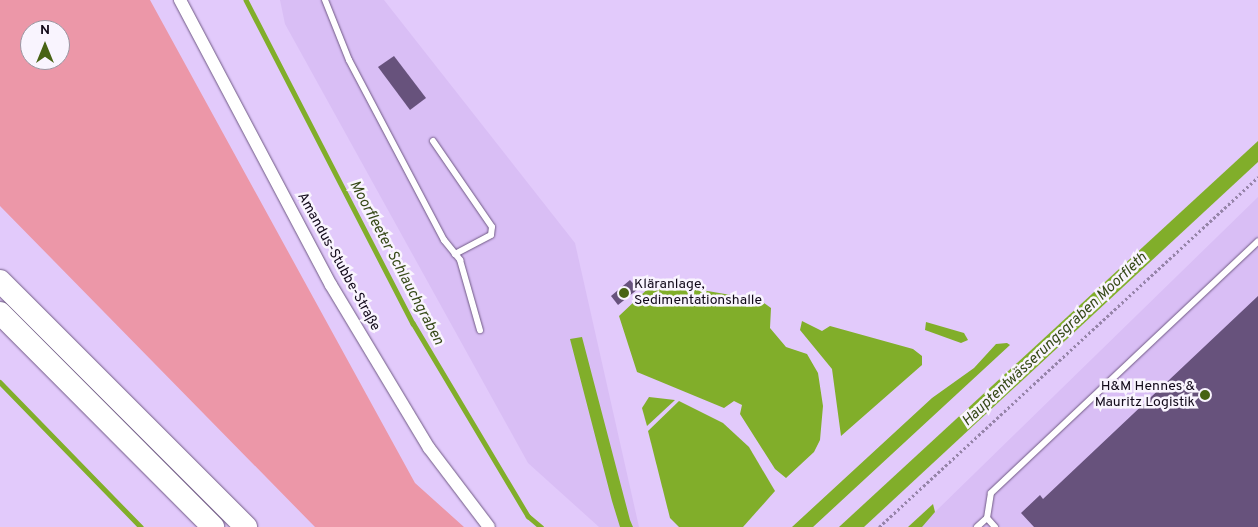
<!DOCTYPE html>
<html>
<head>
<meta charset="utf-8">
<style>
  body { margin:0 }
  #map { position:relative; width:1258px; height:527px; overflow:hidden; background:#e2cafb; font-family:Overpass,sans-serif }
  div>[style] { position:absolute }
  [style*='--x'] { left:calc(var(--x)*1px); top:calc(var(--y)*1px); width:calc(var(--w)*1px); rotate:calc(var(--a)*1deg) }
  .built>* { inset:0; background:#d9bef5 }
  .green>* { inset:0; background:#ec97a8 }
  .water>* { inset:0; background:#81ae2a }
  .stream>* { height:4.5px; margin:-2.25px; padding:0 2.25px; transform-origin:2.25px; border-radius:2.25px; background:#81ae2a }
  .building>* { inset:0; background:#67527c }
  .path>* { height:2.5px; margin-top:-1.25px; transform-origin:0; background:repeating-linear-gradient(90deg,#9684a9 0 2.5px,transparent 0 5px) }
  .roads { filter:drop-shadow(0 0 1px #6f5984) drop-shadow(0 0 1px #6f5984) }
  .lane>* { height:6px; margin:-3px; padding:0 3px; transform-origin:3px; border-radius:3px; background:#fff }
  .street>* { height:12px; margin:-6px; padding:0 6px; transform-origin:6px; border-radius:6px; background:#fff }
  .highway>* { height:22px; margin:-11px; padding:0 11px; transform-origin:11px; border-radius:11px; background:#fff }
  .dots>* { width:14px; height:14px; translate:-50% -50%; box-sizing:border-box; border:2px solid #f9f4fe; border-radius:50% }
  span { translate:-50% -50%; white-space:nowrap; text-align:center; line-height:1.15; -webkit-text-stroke:5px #f9f4fe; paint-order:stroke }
  .street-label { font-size:14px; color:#110919 }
  .poi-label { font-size:14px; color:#110919 }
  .left { translate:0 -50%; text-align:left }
  .right { translate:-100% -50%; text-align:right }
  .water-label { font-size:15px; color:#364917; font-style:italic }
  .north { position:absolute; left:20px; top:20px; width:50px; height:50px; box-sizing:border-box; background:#f9f4fe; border:1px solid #9c96a2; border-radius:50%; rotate:0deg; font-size:14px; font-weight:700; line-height:20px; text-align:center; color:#110919 }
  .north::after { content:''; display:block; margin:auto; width:18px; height:22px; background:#486314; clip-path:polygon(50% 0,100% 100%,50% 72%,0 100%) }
</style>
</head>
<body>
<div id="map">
  <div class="built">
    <div style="clip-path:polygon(280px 0,384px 0,575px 243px,639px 527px,599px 527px,528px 463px,285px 24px)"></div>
    <div style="clip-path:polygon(1258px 197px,1258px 527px,919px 527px,935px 512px)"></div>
  </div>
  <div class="green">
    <div style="clip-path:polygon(evenodd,0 0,150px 0,415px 483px,464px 527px,315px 527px,0 206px,0 0,30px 30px,60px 30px,60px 60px,30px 60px,30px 30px)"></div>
  </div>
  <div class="water">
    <div style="clip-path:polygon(1258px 141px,1258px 162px,864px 527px,839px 527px)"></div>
    <div style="clip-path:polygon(655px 282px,760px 300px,771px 308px,770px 328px,786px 347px,807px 354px,818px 373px,823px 406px,820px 440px,814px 452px,786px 478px,775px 469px,740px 414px,742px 405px,734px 401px,724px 408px,637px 372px,619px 316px)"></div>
    <div style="clip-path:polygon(802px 321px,822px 331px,830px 326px,913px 349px,922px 356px,922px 365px,841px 436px,832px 369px,800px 330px)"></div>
    <div style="clip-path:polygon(926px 322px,964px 333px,968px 340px,961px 343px,925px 330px)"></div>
    <div style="clip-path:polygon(582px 337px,630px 520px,633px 527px,620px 527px,612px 501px,570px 339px)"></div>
    <div style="clip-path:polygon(1007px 343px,1010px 345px,813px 527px,792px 527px,932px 398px,974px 368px,996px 344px)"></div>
    <div style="clip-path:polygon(649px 397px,675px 400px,647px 426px,642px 408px)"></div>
    <div style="clip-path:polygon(679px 401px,723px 423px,749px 447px,775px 491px,743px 527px,679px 527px,670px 518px,648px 431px)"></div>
    <div style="clip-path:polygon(933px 504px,935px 512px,922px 527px,908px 527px)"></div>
  </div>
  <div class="stream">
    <div style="--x:246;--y:0;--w:364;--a:62.7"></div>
    <div style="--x:413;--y:323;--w:225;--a:59.2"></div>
    <div style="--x:528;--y:516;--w:17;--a:40"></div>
    <div style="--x:0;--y:382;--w:202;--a:45.8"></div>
  </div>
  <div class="building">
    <div style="clip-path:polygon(394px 56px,426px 98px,410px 110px,378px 67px)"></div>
    <div style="clip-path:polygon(630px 280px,638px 289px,618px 305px,611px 296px)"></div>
    <div style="clip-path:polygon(1258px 296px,1258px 527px,1034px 527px,1021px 513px,1040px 495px,1043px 499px)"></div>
  </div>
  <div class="path">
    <div style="--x:879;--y:527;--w:516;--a:-42.72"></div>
  </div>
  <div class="roads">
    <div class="lane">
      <div style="--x:325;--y:0;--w:65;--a:68.2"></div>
      <div style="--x:349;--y:60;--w:204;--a:62.2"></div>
      <div style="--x:444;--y:240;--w:26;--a:51"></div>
      <div style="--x:460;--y:260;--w:73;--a:74.1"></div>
      <div style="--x:433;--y:141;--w:104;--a:55.5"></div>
      <div style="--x:492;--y:227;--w:8;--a:97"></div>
      <div style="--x:491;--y:235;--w:41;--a:152.2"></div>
      <div style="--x:977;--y:527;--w:13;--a:-42"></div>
      <div style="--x:995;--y:527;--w:12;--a:-132"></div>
      <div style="--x:987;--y:518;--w:25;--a:-81"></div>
      <div style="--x:991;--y:493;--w:367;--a:-43.3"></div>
    </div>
    <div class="street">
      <div style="--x:180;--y:0;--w:323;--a:62.1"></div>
      <div style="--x:331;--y:285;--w:190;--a:59"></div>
      <div style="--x:429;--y:448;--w:99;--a:52.8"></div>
    </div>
    <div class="highway">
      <div style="--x:0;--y:281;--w:348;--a:45"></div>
      <div style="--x:0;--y:313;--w:302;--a:45.1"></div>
    </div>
  </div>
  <div class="dots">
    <div style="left:624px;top:293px;background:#486314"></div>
    <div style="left:1205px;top:395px;background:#486314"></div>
  </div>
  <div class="street-label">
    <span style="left:338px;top:262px;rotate:61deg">Amandus-Stubbe-Straße</span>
  </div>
  <div class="poi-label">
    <span class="left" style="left:634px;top:293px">Kläranlage,<br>Sedimentationshalle</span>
    <span class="right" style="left:1195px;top:395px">H&amp;M Hennes &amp;<br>Mauritz Logistik</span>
  </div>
  <div class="water-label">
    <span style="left:396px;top:263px;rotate:62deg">Moorfleeter Schlauchgraben</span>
    <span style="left:1055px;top:340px;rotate:-43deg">Hauptentwässerungsgraben Moorfleth</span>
  </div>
  <div class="north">N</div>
</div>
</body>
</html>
